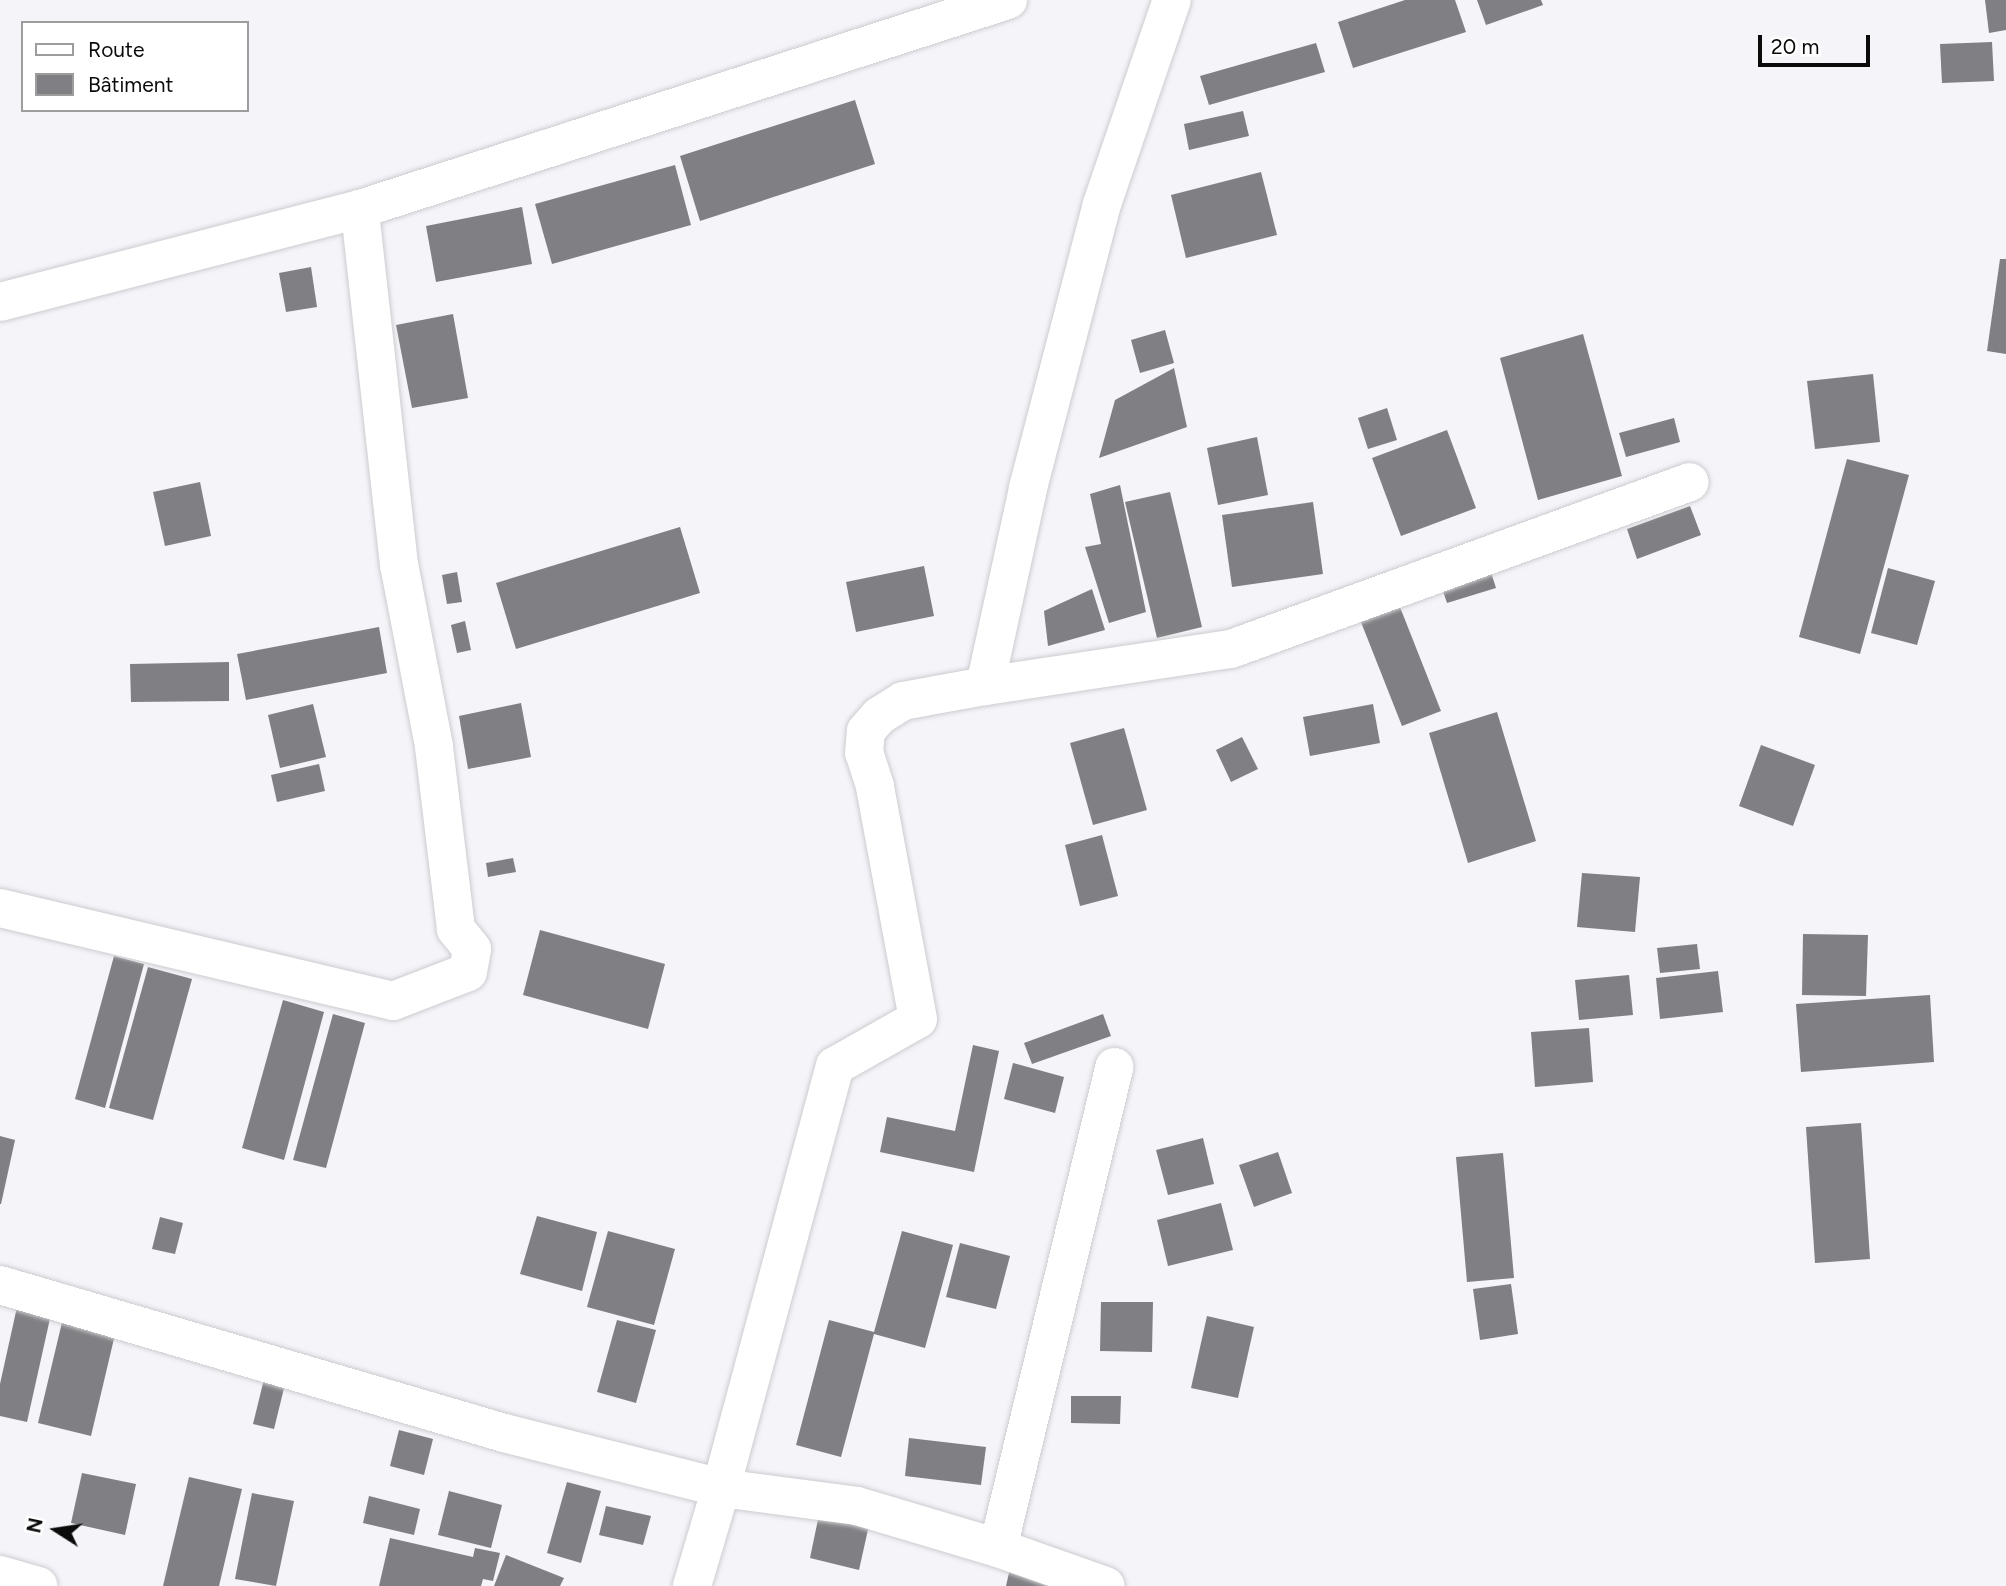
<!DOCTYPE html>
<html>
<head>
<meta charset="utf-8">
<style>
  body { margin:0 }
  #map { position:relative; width:2006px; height:1586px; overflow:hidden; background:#f4f4f9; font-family:Figtree,sans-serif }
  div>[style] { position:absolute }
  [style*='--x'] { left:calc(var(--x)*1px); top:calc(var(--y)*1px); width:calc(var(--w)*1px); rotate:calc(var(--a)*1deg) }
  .building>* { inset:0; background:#807f83 }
  .roads { filter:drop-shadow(0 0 2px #ccccd0) drop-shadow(0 0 2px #ccccd0) }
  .street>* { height:38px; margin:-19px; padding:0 19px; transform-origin:19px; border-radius:19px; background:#fff }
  span { translate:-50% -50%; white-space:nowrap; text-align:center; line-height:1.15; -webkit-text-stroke:6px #fff; paint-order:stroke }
  .legend { position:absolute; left:21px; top:21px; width:228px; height:91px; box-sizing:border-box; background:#fff; border:2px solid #9d9d9e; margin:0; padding:9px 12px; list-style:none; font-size:21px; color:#0b0b0c }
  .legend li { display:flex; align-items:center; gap:14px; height:35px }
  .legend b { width:35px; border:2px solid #9d9d9e }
  .north { position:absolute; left:21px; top:1495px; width:70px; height:70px; -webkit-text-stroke:5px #fff; paint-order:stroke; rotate:282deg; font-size:19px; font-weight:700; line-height:28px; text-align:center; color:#0b0b0c }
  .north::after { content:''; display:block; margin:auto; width:24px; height:32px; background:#0b0b0c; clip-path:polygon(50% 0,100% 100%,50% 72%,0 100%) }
  .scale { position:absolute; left:1758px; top:35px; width:112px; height:32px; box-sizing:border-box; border:4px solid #0b0b0c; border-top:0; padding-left:9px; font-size:21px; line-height:24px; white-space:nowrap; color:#0b0b0c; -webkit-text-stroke:5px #fff; paint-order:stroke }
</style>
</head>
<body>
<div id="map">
  <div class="building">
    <div style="clip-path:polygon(1405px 0,1455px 0,1466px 32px,1353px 68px,1338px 22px)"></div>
    <div style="clip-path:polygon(1477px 0,1541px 0,1543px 5px,1486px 25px)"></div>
    <div style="clip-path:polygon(1985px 0,2006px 0,2006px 30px,1989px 33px)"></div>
    <div style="clip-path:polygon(1992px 42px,1994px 81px,1942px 83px,1940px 44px)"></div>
    <div style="clip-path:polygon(1316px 43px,1325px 72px,1209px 105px,1200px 76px)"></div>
    <div style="clip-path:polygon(855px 100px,875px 164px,700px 221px,680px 156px)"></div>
    <div style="clip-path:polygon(1243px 111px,1249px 136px,1189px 150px,1184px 124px)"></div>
    <div style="clip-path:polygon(675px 165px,691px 225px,552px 264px,535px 204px)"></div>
    <div style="clip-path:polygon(1261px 172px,1277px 235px,1186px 258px,1171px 195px)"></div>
    <div style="clip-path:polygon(522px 207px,532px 264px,436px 282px,426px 226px)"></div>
    <div style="clip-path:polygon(2000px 259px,2006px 259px,2006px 354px,1987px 351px)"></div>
    <div style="clip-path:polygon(311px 267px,317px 307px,286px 312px,279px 273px)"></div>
    <div style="clip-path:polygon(453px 314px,468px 398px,412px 408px,396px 325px)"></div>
    <div style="clip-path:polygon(1165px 330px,1174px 363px,1140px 373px,1131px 340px)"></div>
    <div style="clip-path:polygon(1583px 334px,1622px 476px,1538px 500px,1500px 358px)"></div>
    <div style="clip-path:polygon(1174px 368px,1187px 427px,1099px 458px,1115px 400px)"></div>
    <div style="clip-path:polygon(1873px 374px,1880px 442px,1815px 449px,1807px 381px)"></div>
    <div style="clip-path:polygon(1387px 408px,1397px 440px,1368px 449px,1358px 418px)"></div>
    <div style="clip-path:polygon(1674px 418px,1680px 442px,1626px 457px,1619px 433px)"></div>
    <div style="clip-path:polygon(1447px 430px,1476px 508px,1401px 536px,1372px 458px)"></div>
    <div style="clip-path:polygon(1257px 437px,1268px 495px,1218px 505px,1207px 448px)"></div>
    <div style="clip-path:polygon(1847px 459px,1909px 475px,1860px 654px,1799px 637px)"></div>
    <div style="clip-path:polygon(200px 482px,211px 536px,165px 546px,153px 492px)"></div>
    <div style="clip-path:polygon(1120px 485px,1146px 612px,1109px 623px,1085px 547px,1101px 544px,1090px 494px)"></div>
    <div style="clip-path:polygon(1170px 492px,1202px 627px,1157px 638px,1125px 502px)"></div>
    <div style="clip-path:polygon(1313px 502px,1323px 574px,1232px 587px,1222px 515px)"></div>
    <div style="clip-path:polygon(1690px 506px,1701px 535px,1637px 559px,1627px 529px)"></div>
    <div style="clip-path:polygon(680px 527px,700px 593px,516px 649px,496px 583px)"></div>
    <div style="clip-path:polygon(924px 566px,934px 616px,856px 632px,846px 582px)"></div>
    <div style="clip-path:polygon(1489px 566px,1496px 588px,1447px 603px,1440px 582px)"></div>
    <div style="clip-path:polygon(1888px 568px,1935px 581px,1917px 645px,1871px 633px)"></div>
    <div style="clip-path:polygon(457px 572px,462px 602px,447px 604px,442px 575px)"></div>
    <div style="clip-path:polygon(1092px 589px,1105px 630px,1048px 646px,1044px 611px)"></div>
    <div style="clip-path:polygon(1396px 597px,1441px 711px,1402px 726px,1357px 612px)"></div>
    <div style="clip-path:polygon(465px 621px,471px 650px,457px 653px,451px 625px)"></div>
    <div style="clip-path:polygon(379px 627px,387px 673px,246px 700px,237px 654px)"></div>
    <div style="clip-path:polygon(229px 662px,229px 701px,131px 702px,130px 664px)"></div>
    <div style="clip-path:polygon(521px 703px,531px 757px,468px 769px,459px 716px)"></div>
    <div style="clip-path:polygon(313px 704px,326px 757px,280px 768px,268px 715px)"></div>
    <div style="clip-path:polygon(1373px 704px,1380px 743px,1310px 756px,1303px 717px)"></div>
    <div style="clip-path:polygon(1497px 712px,1536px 841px,1468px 863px,1429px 733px)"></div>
    <div style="clip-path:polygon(1124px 728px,1147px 810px,1093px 825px,1070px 743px)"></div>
    <div style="clip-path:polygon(1242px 737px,1258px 769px,1231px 782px,1216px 750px)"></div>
    <div style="clip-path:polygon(1761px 745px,1815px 765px,1793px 826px,1739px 806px)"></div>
    <div style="clip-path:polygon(319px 764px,325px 791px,277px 802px,271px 775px)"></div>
    <div style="clip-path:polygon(1102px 835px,1118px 896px,1080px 906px,1065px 845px)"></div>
    <div style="clip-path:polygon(513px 858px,516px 872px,488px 877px,486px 863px)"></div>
    <div style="clip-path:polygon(1582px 873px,1640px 877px,1635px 932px,1577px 927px)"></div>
    <div style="clip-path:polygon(540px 930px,665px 964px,648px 1029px,523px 995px)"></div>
    <div style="clip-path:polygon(1803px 934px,1868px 935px,1866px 996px,1802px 995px)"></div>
    <div style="clip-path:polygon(1697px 944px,1700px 969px,1660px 973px,1657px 948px)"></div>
    <div style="clip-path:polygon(114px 956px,144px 964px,105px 1108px,75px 1099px)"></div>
    <div style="clip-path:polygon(148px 967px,192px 979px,153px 1120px,109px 1108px)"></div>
    <div style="clip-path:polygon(1718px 971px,1723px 1012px,1660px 1019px,1656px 978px)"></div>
    <div style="clip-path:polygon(1629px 975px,1633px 1015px,1579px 1020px,1575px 980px)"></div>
    <div style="clip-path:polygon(1930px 995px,1934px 1062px,1801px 1072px,1796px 1004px)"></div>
    <div style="clip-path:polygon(283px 1000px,324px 1012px,284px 1160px,242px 1148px)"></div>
    <div style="clip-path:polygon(333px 1014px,365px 1023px,326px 1168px,293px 1160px)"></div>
    <div style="clip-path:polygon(1103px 1014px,1111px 1036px,1032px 1064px,1024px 1043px)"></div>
    <div style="clip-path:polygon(1589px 1028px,1593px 1082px,1535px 1087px,1531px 1032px)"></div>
    <div style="clip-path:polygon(973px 1045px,999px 1051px,974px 1172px,880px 1152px,887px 1117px,955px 1131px)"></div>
    <div style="clip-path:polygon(1013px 1063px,1064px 1077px,1055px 1113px,1004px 1099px)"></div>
    <div style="clip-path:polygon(1861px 1123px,1870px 1259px,1815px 1263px,1806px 1127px)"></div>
    <div style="clip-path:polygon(0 1136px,15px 1140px,1px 1204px,0 1204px)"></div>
    <div style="clip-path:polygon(1203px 1138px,1214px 1184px,1168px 1195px,1156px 1150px)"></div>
    <div style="clip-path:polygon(1278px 1152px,1292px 1193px,1254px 1207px,1239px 1165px)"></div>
    <div style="clip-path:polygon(1503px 1153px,1514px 1278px,1467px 1282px,1456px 1157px)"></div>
    <div style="clip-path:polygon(1221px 1203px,1233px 1250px,1168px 1266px,1157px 1220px)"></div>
    <div style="clip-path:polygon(537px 1216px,597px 1232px,582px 1291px,520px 1274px)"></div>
    <div style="clip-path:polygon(160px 1217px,183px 1223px,175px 1254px,152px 1249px)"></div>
    <div style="clip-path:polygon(608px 1231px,675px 1249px,654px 1325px,587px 1307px)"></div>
    <div style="clip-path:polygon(902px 1231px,953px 1245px,925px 1348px,874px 1334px,841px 1457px,796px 1445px,829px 1320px,874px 1332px)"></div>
    <div style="clip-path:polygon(960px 1243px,1010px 1256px,996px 1309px,946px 1297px)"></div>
    <div style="clip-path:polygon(1511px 1284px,1518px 1334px,1480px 1340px,1473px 1289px)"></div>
    <div style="clip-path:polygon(19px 1298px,53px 1305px,27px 1422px,0 1416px,0 1384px)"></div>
    <div style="clip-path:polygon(1101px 1302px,1153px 1302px,1152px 1352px,1100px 1351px)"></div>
    <div style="clip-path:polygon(64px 1314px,117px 1326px,91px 1436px,38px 1423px)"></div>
    <div style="clip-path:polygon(1207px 1316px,1254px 1327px,1238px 1398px,1191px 1388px)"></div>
    <div style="clip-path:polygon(617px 1320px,656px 1330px,636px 1403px,597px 1392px)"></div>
    <div style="clip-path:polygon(265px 1375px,286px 1380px,274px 1429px,253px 1424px)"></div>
    <div style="clip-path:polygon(1071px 1396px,1121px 1396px,1120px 1424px,1071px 1423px)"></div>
    <div style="clip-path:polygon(399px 1430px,433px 1439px,424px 1475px,390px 1466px)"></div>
    <div style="clip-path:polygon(909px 1438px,986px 1447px,981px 1485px,905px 1476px)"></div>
    <div style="clip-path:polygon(82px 1473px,136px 1484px,125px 1535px,71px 1523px)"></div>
    <div style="clip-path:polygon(189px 1477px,242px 1489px,219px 1586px,163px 1586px)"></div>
    <div style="clip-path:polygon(567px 1482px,601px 1491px,581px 1563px,547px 1553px)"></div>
    <div style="clip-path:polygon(449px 1491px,502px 1505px,491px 1548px,438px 1535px)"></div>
    <div style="clip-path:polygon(252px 1493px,294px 1501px,276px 1586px,235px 1579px)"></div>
    <div style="clip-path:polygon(369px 1496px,420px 1509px,414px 1535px,363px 1523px)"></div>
    <div style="clip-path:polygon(821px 1505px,871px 1516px,859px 1570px,810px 1558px)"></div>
    <div style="clip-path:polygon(606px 1506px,651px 1516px,643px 1545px,599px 1535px)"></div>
    <div style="clip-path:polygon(390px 1538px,473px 1557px,475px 1548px,500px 1553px,493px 1581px,483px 1579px,481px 1586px,379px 1586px)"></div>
    <div style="clip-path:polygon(506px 1555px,564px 1578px,560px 1586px,494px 1586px)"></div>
    <div style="clip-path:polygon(1011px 1564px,1057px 1586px,1006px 1586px)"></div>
  </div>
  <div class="roads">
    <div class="street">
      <div style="--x:0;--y:302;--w:372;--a:-14.5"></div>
      <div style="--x:360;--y:209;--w:681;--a:-17.88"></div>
      <div style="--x:985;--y:686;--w:249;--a:-8.6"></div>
      <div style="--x:1231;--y:649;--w:488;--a:-20"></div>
      <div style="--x:0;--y:908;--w:404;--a:13.3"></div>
      <div style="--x:393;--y:1001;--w:80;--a:-21.1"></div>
      <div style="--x:468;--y:972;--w:23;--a:-80"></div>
      <div style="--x:472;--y:949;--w:26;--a:-129"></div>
      <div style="--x:456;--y:929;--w:184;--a:-96.9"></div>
      <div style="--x:434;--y:746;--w:184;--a:-100.9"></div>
      <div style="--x:399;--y:565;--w:358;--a:-96.3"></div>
      <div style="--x:0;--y:1285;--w:525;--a:16.36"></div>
      <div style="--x:504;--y:1433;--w:224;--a:14.2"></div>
      <div style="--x:721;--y:1488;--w:137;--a:7.5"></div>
      <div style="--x:857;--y:1506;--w:147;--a:16.6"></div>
      <div style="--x:998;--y:1548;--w:114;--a:19.4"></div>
      <div style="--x:998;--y:1548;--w:495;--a:-76.4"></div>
      <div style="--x:0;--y:1575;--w:40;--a:16"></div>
      <div style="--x:692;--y:1586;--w:102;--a:-73.5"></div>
      <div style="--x:721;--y:1488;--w:437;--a:-74.9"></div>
      <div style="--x:835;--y:1066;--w:95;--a:-29.5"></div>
      <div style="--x:918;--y:1019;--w:237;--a:-100.5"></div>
      <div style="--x:875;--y:786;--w:35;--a:-108"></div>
      <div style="--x:864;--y:753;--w:22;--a:-85"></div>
      <div style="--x:866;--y:731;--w:20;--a:-49"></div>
      <div style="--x:879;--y:716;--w:28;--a:-32"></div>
      <div style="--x:903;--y:701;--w:83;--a:-10.4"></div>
      <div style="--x:985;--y:686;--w:203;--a:-77.7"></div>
      <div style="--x:1028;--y:488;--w:293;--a:-75.4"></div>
      <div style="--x:1102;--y:204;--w:216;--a:-71.1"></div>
    </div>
  </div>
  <ul class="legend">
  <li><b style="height:9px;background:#fff"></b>Route</li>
  <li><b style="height:19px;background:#807f83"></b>Bâtiment</li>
  </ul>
  <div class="north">N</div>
  <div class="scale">20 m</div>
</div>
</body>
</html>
